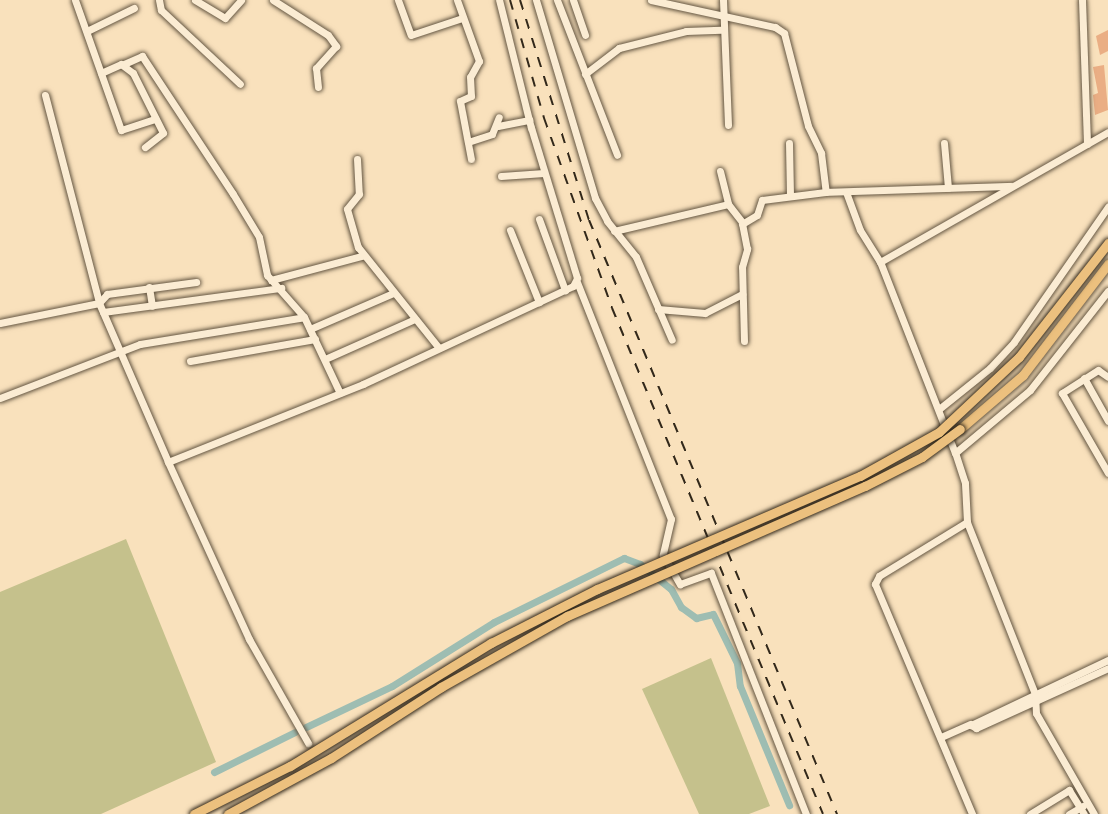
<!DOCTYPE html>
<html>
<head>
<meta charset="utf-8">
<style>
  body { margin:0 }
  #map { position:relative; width:1108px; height:814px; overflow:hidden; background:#f9e1bc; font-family:Alegreya,serif }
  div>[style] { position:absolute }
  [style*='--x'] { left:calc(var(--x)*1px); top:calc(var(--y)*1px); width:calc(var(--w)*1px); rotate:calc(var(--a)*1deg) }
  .green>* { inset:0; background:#c5c18c }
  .canal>* { height:7px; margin:-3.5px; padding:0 3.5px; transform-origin:3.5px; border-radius:3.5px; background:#9ebdb2 }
  .building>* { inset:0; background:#eaae84 }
  .roads { filter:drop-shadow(0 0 2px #645642) drop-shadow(0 0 2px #645642) }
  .minor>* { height:7px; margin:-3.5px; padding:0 3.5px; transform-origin:3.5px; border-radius:3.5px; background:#fbecd3 }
  .major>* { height:9px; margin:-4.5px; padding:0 4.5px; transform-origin:4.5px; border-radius:4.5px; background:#ecc07e }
  .rail>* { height:2px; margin-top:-1px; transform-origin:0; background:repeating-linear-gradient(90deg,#32281a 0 10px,transparent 0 20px) }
  .bridges { filter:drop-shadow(0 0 2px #32281a) drop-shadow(0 0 2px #32281a) }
  .major-bridge>* { height:9px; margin:-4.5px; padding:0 4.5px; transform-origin:4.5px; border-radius:4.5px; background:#ecc07e }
  span { translate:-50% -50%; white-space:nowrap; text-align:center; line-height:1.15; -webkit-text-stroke:4.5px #fbecd3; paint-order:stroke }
</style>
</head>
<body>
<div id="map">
  <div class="green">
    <div style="clip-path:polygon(126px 539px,216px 762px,101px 814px,0 814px,0 592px)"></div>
    <div style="clip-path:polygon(711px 658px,770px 806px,749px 814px,699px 814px,642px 689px)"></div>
  </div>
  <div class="canal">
    <div style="--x:306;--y:727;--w:95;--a:-25.5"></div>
    <div style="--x:392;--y:686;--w:120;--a:-32.1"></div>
    <div style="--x:494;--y:622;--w:145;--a:-26.2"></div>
    <div style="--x:624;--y:558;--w:17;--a:21"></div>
    <div style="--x:640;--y:564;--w:40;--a:39"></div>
    <div style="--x:671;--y:589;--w:21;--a:61"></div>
    <div style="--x:681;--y:607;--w:19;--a:36"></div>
    <div style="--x:696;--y:618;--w:17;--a:-13"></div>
    <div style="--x:713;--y:614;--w:55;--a:63.9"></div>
    <div style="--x:737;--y:663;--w:23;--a:83"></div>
    <div style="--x:740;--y:686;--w:129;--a:67.6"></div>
    <div style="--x:214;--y:772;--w:90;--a:-26.3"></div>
  </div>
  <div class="building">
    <div style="clip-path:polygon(1108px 30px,1108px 51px,1100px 55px,1096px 36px)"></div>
    <div style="clip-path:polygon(1104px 65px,1108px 110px,1095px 115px,1093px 95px,1098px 93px,1093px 67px)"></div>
  </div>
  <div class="roads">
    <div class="minor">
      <div style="--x:75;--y:0;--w:138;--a:70.5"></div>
      <div style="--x:121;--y:130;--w:35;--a:-18"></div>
      <div style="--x:159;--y:0;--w:10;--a:79"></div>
      <div style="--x:161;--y:10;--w:108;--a:43.1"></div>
      <div style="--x:195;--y:0;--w:35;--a:31"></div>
      <div style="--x:225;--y:18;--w:24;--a:-48"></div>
      <div style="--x:273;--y:0;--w:65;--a:32.5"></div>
      <div style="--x:328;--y:35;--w:14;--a:54"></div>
      <div style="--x:336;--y:46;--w:30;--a:132"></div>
      <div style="--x:316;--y:68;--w:19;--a:84"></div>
      <div style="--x:398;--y:0;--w:37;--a:70"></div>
      <div style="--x:411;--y:35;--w:54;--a:-18.4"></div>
      <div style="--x:457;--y:0;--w:65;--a:70.2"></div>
      <div style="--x:479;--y:61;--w:18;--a:119"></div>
      <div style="--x:470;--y:77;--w:19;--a:87"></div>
      <div style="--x:471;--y:96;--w:12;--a:156"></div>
      <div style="--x:460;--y:101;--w:59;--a:79.3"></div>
      <div style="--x:536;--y:0;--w:207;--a:73.4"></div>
      <div style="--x:595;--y:198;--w:26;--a:62"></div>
      <div style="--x:607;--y:221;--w:46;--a:51.1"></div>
      <div style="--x:636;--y:257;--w:90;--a:66.6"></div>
      <div style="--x:557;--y:0;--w:166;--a:68.8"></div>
      <div style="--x:573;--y:0;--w:37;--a:71"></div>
      <div style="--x:651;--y:0;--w:127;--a:12.3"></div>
      <div style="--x:775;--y:27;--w:11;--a:34"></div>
      <div style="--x:784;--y:33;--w:96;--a:75.5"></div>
      <div style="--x:808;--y:126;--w:30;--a:64"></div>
      <div style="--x:821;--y:153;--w:39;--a:83"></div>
      <div style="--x:723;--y:0;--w:125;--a:87.7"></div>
      <div style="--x:1082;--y:0;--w:144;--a:88"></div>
      <div style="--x:89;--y:30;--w:50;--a:-26.1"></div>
      <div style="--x:124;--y:64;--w:20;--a:-24"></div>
      <div style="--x:142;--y:56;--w:165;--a:56.6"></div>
      <div style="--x:233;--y:194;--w:50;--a:58.8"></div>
      <div style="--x:259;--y:237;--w:39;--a:78"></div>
      <div style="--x:267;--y:275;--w:56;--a:48.6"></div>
      <div style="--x:304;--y:317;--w:84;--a:64.7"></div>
      <div style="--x:101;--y:73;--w:22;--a:-24"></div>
      <div style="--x:121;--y:64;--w:15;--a:37"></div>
      <div style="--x:133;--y:73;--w:67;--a:63.4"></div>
      <div style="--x:163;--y:133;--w:23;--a:142"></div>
      <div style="--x:585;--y:74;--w:43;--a:-37.4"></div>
      <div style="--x:619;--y:48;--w:69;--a:-14.2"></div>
      <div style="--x:686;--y:31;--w:35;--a:-2"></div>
      <div style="--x:45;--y:95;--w:215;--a:75.4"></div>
      <div style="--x:498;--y:126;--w:32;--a:-11"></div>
      <div style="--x:468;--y:142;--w:25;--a:-18"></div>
      <div style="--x:492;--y:134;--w:18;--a:-68"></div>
      <div style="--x:789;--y:143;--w:53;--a:88.9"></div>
      <div style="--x:944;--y:143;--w:45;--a:84.9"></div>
      <div style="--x:357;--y:159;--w:35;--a:87"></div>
      <div style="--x:359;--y:194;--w:19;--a:129"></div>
      <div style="--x:347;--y:209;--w:40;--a:74"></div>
      <div style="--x:358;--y:247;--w:129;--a:51.3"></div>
      <div style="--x:720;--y:171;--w:34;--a:76"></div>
      <div style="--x:728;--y:204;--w:23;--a:52"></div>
      <div style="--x:501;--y:176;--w:43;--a:-4"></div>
      <div style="--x:846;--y:192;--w:40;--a:69.8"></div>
      <div style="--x:860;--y:230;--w:38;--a:58"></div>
      <div style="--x:539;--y:219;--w:76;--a:69.9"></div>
      <div style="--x:510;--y:230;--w:78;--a:68.1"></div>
      <div style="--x:614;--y:231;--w:117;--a:-13.3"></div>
      <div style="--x:271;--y:280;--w:94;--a:-14.8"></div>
      <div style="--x:577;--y:282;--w:255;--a:68.4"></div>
      <div style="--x:671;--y:519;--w:37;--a:103"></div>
      <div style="--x:663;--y:555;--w:34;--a:60"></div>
      <div style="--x:680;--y:584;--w:33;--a:-20"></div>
      <div style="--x:711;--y:573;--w:259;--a:68.5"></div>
      <div style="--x:149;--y:287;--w:19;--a:81"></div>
      <div style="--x:99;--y:303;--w:12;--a:-48"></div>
      <div style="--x:107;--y:294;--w:90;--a:-7.7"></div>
      <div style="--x:658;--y:309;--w:47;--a:4.9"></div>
      <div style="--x:705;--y:313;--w:42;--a:-27.2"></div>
      <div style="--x:103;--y:312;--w:180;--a:-7.7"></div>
      <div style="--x:0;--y:323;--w:101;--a:-11.4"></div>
      <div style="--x:99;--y:303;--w:173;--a:66.5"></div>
      <div style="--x:168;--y:462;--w:210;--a:-21.8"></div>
      <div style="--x:363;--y:384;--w:232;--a:-25"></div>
      <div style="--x:573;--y:286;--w:9;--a:-63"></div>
      <div style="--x:577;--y:278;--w:157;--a:-107"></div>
      <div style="--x:531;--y:128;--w:132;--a:-104"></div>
      <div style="--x:310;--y:329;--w:90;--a:-23.4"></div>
      <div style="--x:744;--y:341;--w:74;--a:-91.5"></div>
      <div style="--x:742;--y:267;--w:19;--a:-74"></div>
      <div style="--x:747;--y:249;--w:25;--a:-101"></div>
      <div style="--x:742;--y:224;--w:17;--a:-31"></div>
      <div style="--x:757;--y:215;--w:16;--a:-72"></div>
      <div style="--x:762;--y:200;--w:64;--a:-7.1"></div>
      <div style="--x:826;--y:192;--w:185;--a:-1.9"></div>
      <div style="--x:325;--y:359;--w:98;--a:-24"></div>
      <div style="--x:190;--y:361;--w:127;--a:-10"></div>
      <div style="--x:1108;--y:377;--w:12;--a:-145"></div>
      <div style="--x:1098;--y:370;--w:43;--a:147.4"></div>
      <div style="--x:1062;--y:393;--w:92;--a:60.1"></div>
      <div style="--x:1084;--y:378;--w:49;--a:60.8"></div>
      <div style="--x:0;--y:398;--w:150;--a:-21.1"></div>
      <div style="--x:140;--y:344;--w:166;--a:-9.3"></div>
      <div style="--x:939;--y:409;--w:65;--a:-38.8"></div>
      <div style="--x:990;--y:368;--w:35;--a:-47"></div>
      <div style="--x:1014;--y:342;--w:165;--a:-55.2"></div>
      <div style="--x:955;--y:453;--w:98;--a:-40"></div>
      <div style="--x:1030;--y:390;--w:126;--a:-51.8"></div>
      <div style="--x:168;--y:462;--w:195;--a:65.4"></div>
      <div style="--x:249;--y:639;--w:120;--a:60.4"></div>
      <div style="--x:967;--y:522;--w:103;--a:148.5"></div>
      <div style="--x:879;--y:576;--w:9;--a:117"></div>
      <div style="--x:875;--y:584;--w:250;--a:67.1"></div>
      <div style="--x:1108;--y:660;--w:152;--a:154.6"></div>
      <div style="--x:971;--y:725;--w:6;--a:31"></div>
      <div style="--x:976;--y:728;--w:145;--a:-24.4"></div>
      <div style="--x:941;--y:737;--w:32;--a:-24"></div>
      <div style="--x:1030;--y:814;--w:46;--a:-31.6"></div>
      <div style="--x:1069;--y:790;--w:28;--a:58"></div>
      <div style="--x:1069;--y:814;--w:16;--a:-30"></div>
      <div style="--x:1094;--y:814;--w:116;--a:-119.9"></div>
      <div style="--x:1036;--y:713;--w:19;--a:-93"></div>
      <div style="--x:1035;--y:694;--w:185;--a:-111.6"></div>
      <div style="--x:967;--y:522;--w:39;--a:-93"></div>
      <div style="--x:965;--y:483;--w:32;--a:-108"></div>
      <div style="--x:955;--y:453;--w:205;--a:-111.4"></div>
      <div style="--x:880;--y:262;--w:262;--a:-29.7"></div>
    </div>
    <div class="major">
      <div style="--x:960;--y:429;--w:83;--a:-40.6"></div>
      <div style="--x:1023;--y:375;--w:140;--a:-52.6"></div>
    </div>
  </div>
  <div class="rail">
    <div style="--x:510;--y:0;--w:123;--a:73.9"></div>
    <div style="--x:544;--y:118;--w:202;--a:70.3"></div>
    <div style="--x:612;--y:308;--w:548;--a:67.36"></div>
    <div style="--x:520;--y:0;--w:231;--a:72.6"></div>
    <div style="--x:589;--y:220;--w:644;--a:67.34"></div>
  </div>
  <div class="bridges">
    <div class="major-bridge">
      <div style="--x:194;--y:814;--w:107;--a:-26.6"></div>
      <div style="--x:290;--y:766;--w:236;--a:-31.5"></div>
      <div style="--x:491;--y:643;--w:119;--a:-27"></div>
      <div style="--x:597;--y:589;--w:286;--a:-23.3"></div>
      <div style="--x:860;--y:476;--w:90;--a:-29.1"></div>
      <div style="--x:939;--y:432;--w:110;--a:-43.2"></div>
      <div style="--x:1019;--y:357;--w:145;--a:-52"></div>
      <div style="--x:228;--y:814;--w:117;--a:-28.5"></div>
      <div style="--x:331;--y:758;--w:131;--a:-32.8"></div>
      <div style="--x:441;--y:687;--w:145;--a:-29.4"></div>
      <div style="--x:567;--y:616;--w:325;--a:-23.6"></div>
      <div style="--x:865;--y:486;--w:64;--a:-27"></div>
      <div style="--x:922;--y:457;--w:47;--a:-36.4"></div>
    </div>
  </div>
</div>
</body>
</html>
